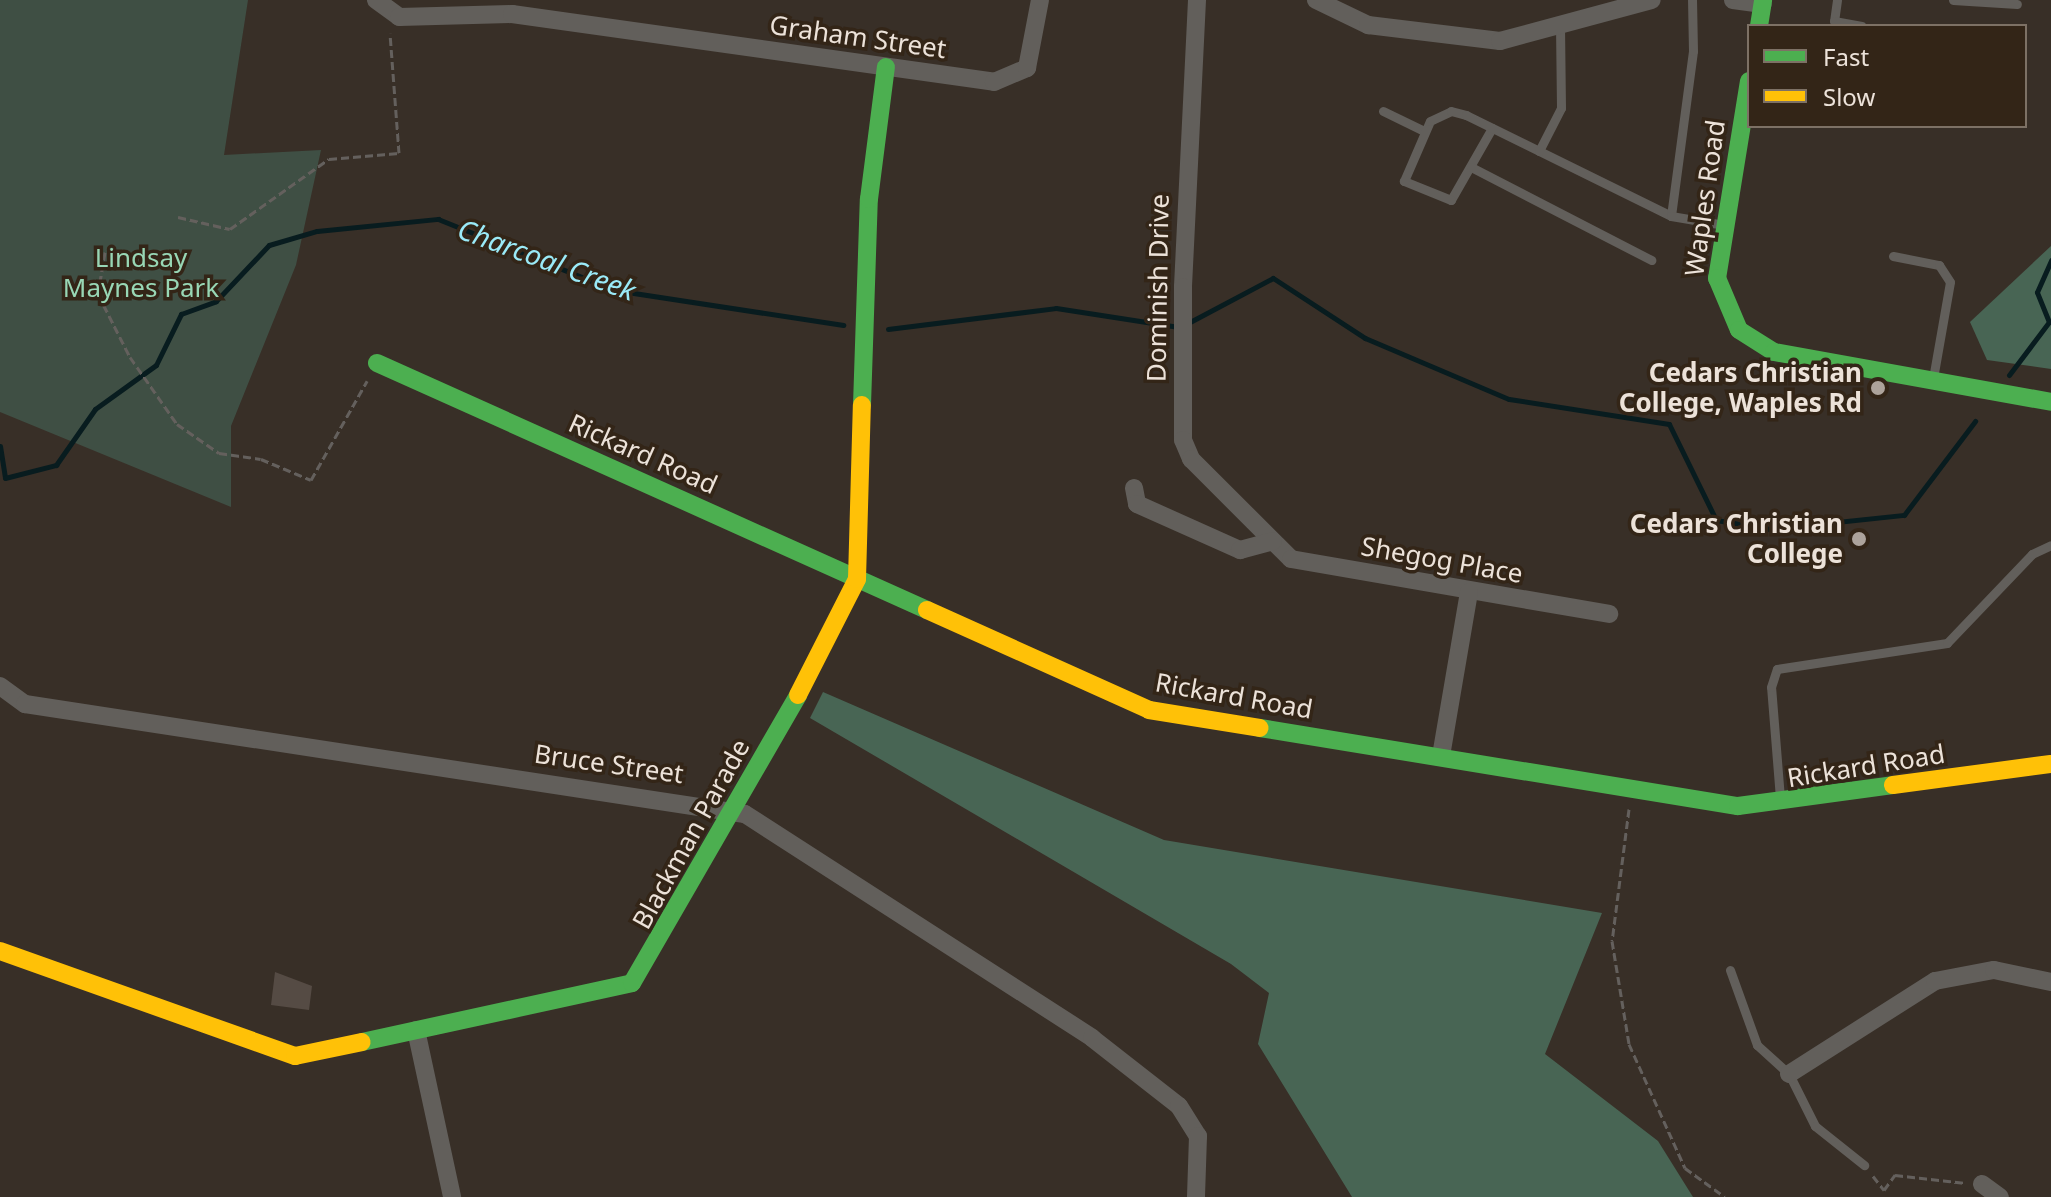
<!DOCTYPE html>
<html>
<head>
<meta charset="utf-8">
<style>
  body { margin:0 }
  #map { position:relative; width:2051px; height:1197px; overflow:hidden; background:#382f27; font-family:"Noto Sans",sans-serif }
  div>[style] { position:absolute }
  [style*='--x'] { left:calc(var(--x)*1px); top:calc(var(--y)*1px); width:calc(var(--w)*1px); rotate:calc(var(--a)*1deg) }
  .green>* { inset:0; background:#3f4f44 }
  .forest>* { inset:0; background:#486554 }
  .stream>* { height:5px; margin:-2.5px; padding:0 2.5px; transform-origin:2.5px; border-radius:2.5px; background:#081c1f }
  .building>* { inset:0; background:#554b44 }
  .path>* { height:3px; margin-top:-1.5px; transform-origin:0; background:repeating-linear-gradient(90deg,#64605d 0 8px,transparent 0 12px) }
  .lane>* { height:9px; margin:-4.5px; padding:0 4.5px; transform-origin:4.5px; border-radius:4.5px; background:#625f5b }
  .street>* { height:18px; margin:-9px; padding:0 9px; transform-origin:9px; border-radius:9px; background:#625f5b }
  .fast>* { height:18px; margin:-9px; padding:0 9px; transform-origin:9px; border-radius:9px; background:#4caf50 }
  .slow>* { height:18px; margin:-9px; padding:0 9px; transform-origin:9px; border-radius:9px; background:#ffc107 }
  .dots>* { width:22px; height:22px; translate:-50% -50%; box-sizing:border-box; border:4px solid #332517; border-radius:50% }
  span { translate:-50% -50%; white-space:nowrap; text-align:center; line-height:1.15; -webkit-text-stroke:7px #332517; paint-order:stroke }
  .street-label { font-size:26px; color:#ece2d9 }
  .park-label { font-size:26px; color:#98d7b5 }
  .poi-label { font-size:26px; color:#ece2d9; font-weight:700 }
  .right { translate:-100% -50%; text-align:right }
  .water-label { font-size:28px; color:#9aeaf7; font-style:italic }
  .legend { position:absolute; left:1747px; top:24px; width:280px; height:104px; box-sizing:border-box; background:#332517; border:2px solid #7d7165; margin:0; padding:10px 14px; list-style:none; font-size:24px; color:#ece2d9 }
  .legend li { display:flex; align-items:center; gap:16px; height:40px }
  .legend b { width:40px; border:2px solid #7d7165 }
</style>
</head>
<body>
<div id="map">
  <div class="green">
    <div style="clip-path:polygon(0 0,248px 0,224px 155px,321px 150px,296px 265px,231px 426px,231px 507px,0 412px)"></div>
  </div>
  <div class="forest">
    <div style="clip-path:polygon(2051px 246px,2051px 369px,1987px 360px,1970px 322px)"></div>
    <div style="clip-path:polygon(823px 692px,1164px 840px,1602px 913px,1545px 1054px,1658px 1141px,1693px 1197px,1352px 1197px,1258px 1044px,1269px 993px,1231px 964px,810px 718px)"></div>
  </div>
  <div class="stream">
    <div style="--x:1188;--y:323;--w:96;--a:-27.9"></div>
    <div style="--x:1273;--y:278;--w:110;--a:33.1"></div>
    <div style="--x:1365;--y:338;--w:156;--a:23"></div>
    <div style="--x:1509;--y:399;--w:162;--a:8.9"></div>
    <div style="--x:1669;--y:424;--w:107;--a:63.9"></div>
    <div style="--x:1716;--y:520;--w:55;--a:9.5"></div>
    <div style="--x:1770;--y:529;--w:135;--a:-6"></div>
    <div style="--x:1904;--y:515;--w:118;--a:-52.9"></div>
    <div style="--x:888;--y:329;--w:169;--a:-7.1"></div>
    <div style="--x:1056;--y:308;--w:124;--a:8.8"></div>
    <div style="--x:2009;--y:375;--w:66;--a:-53"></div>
    <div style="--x:2049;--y:322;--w:32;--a:-112"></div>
    <div style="--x:2037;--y:292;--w:35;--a:-66"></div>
    <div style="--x:0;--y:446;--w:32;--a:81"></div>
    <div style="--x:5;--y:478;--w:53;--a:-14.3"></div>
    <div style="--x:56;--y:465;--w:68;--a:-55.1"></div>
    <div style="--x:95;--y:409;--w:75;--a:-35.8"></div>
    <div style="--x:156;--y:365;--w:57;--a:-63.9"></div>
    <div style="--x:181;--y:314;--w:37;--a:-20"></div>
    <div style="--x:216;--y:301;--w:77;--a:-46.6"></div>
    <div style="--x:269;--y:245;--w:50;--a:-16.3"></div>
    <div style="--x:317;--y:231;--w:122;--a:-5.7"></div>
    <div style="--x:438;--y:219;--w:190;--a:22"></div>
    <div style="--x:614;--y:290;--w:232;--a:8.7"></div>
  </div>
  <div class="building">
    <div style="clip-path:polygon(275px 972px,312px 986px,309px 1010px,271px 1005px)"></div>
  </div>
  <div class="path">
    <div style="--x:178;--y:217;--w:53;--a:13"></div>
    <div style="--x:230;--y:229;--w:121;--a:-35.3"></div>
    <div style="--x:329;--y:159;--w:70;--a:-4.9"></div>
    <div style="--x:399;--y:153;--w:120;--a:-94.3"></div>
    <div style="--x:105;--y:252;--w:43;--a:99.5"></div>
    <div style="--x:98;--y:294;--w:71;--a:63.1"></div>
    <div style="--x:130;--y:357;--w:82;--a:55"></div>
    <div style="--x:177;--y:424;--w:51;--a:34.6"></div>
    <div style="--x:219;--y:453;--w:42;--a:8.1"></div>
    <div style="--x:261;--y:459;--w:54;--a:22.8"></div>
    <div style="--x:311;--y:480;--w:114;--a:-60.5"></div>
    <div style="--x:1629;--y:809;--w:133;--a:97.3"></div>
    <div style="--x:1612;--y:941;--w:104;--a:80.6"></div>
    <div style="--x:1629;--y:1044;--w:136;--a:65.7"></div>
    <div style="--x:1685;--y:1168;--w:49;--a:35.9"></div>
    <div style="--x:1873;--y:1176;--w:18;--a:52"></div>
    <div style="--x:1884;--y:1190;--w:19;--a:-54"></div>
    <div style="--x:1895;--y:1175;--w:71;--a:6.4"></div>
  </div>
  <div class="lane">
    <div style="--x:1837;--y:0;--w:21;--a:98"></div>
    <div style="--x:1834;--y:21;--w:28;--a:10"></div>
    <div style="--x:1953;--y:0;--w:64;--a:3.6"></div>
    <div style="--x:1383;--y:111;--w:46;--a:26"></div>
    <div style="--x:1492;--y:128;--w:83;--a:119.7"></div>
    <div style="--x:1451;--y:200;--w:51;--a:-158"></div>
    <div style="--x:1404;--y:181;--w:65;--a:-66.6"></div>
    <div style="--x:1430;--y:121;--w:23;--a:-25"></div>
    <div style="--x:1451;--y:111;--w:16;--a:15"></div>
    <div style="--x:1466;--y:115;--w:229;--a:26.2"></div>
    <div style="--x:1671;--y:216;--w:166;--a:-82.4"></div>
    <div style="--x:1693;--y:51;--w:51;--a:-91.1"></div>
    <div style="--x:1539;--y:151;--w:48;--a:-62.9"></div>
    <div style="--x:1561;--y:108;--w:78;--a:-90.7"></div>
    <div style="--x:1471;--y:167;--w:203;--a:27.3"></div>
    <div style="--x:1671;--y:216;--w:54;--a:9.6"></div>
    <div style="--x:1893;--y:256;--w:47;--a:11.1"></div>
    <div style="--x:1939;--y:265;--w:20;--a:57"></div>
    <div style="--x:1950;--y:282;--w:97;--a:100"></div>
    <div style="--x:1780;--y:798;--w:111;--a:-94.6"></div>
    <div style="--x:1771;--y:687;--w:19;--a:-72"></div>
    <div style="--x:1777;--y:669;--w:172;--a:-8.7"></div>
    <div style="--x:1947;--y:643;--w:123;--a:-46.3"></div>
    <div style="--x:2032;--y:554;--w:21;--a:-25"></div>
    <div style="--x:1730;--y:970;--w:80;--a:70.2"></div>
    <div style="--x:1757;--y:1045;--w:43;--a:42.2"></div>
    <div style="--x:1789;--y:1074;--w:58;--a:63.4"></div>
    <div style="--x:1815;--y:1126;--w:63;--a:38.5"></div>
  </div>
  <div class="street">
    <div style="--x:376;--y:0;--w:29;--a:36"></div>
    <div style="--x:399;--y:17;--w:113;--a:-1.5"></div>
    <div style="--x:512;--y:14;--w:487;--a:8"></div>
    <div style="--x:994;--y:82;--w:36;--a:-23"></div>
    <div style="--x:1027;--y:68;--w:69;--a:-79.2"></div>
    <div style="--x:1197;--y:0;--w:287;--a:92.8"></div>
    <div style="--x:1183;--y:287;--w:153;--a:90"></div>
    <div style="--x:1183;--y:440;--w:21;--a:67"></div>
    <div style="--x:1191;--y:459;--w:141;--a:45"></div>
    <div style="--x:1291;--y:559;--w:323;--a:9.8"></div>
    <div style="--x:1316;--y:0;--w:58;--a:25.7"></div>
    <div style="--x:1368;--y:25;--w:133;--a:6.9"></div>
    <div style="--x:1500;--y:41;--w:157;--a:-15.1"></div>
    <div style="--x:1733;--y:0;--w:30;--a:8"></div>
    <div style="--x:1134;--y:488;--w:16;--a:79"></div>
    <div style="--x:1137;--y:504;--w:113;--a:24.1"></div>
    <div style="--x:1240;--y:550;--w:34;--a:-15"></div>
    <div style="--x:0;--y:686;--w:31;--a:36"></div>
    <div style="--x:25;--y:704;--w:728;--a:8.69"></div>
    <div style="--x:745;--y:814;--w:413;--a:32.8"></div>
    <div style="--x:1092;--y:1038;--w:110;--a:38"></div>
    <div style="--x:1179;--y:1106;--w:36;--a:58"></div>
    <div style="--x:1198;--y:1136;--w:61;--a:91.9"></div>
    <div style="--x:1441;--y:756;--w:166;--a:-80.3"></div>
    <div style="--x:416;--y:1030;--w:171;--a:77.8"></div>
    <div style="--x:1789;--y:1074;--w:173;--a:-32.5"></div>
    <div style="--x:1935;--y:981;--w:60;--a:-10.6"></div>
    <div style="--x:1994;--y:970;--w:58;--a:11.9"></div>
    <div style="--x:1982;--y:1184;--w:22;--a:36"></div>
  </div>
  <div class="fast">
    <div style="--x:1759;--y:26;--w:26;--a:-81"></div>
    <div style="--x:1749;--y:81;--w:200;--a:99.2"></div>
    <div style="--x:1717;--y:278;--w:56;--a:67.1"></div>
    <div style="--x:1739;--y:330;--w:41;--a:32.2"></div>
    <div style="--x:1774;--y:352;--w:281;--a:10.2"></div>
    <div style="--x:377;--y:363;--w:603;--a:24.18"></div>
    <div style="--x:862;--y:405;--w:206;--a:-88.1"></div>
    <div style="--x:869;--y:199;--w:133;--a:-82.7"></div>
    <div style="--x:1260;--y:728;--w:484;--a:9.3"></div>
    <div style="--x:1738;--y:806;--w:156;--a:-7.7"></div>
    <div style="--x:362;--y:1042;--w:276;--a:-12.3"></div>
    <div style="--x:632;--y:983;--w:332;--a:-60"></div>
  </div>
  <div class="slow">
    <div style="--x:927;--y:610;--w:243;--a:24.2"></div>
    <div style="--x:1149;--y:710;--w:112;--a:9.2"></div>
    <div style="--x:798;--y:695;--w:130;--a:-63"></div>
    <div style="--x:857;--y:579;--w:174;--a:-88.4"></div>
    <div style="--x:1893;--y:785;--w:159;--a:-7.6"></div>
    <div style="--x:0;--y:951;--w:313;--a:19.6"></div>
    <div style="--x:295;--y:1056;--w:68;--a:-11.8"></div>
  </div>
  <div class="dots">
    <div style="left:1878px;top:388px;background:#ada39b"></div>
    <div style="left:1859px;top:539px;background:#ada39b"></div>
  </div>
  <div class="street-label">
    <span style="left:858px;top:37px;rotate:8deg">Graham Street</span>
    <span style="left:1705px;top:198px;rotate:-82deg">Waples Road</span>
    <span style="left:1158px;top:288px;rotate:-89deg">Dominish Drive</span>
    <span style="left:643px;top:454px;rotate:24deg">Rickard Road</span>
    <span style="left:1442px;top:560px;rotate:10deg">Shegog Place</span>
    <span style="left:1234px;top:696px;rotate:10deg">Rickard Road</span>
    <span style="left:609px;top:764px;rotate:8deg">Bruce Street</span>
    <span style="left:1866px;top:766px;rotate:-9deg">Rickard Road</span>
    <span style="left:691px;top:834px;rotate:-61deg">Blackman Parade</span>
  </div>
  <div class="park-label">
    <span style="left:141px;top:273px">Lindsay<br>Maynes Park</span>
  </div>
  <div class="poi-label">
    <span class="right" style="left:1862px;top:388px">Cedars Christian<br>College, Waples Rd</span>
    <span class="right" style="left:1843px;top:539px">Cedars Christian<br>College</span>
  </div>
  <div class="water-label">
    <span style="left:547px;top:259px;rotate:20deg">Charcoal Creek</span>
  </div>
  <ul class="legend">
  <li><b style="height:10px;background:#4caf50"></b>Fast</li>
  <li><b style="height:10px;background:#ffc107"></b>Slow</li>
  </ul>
</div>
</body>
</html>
